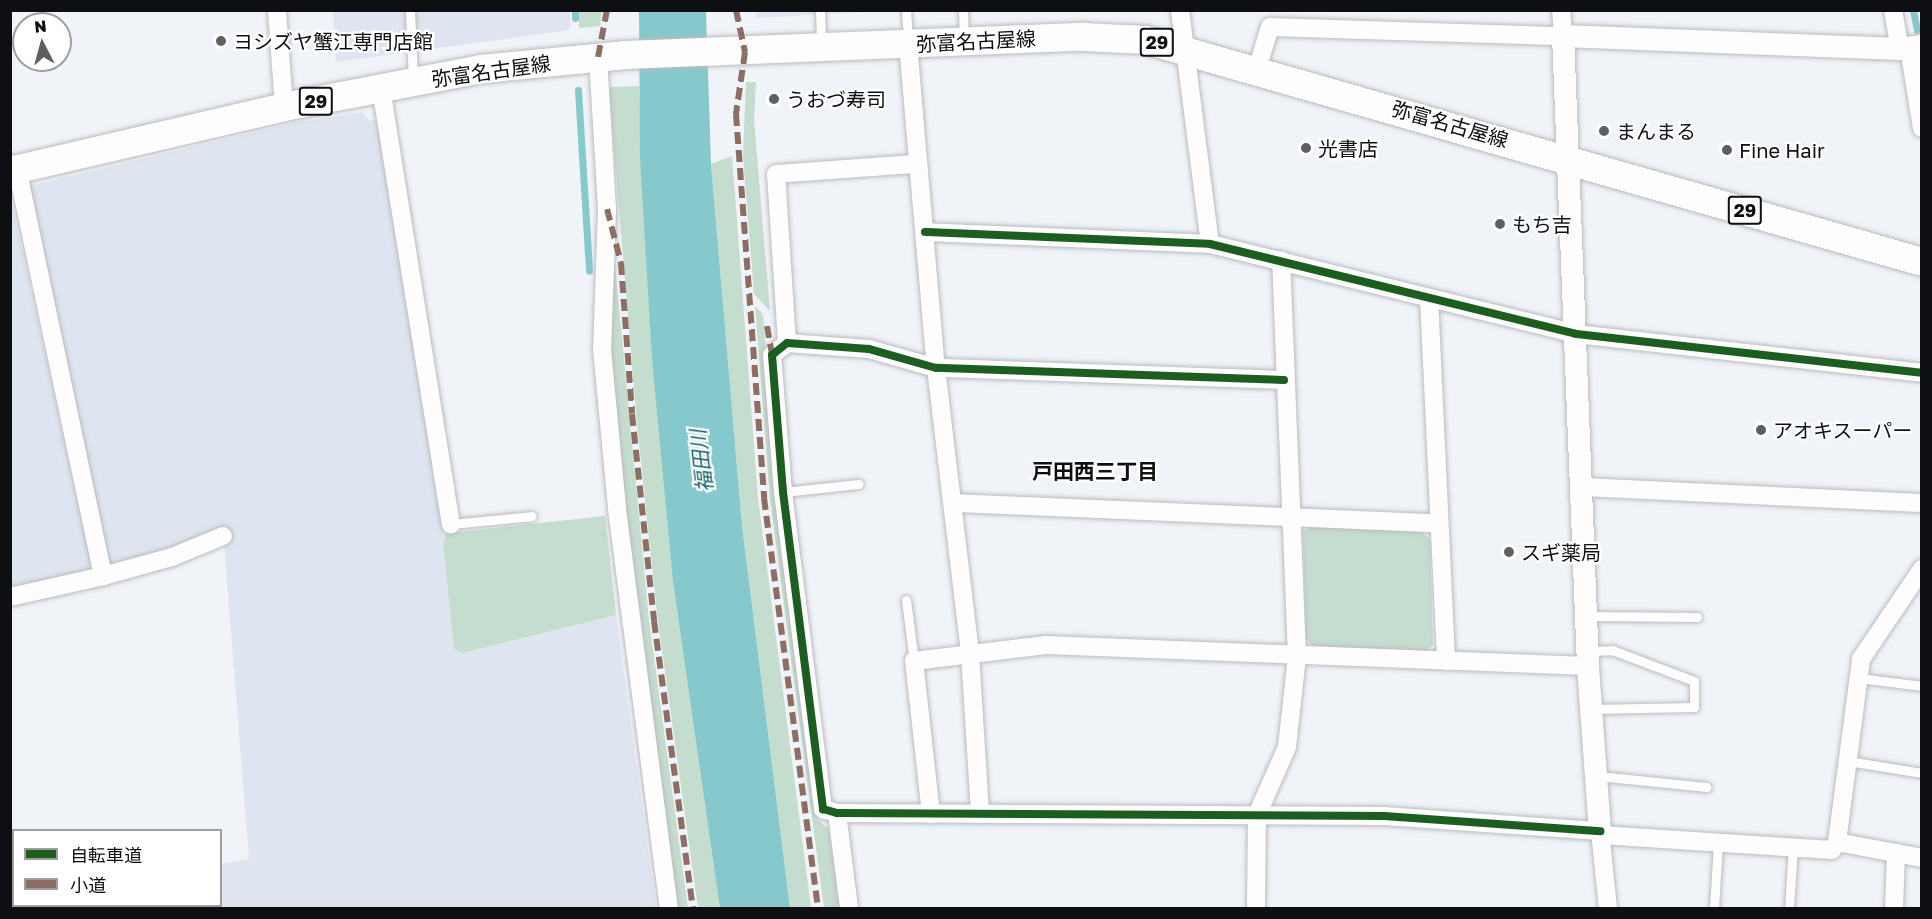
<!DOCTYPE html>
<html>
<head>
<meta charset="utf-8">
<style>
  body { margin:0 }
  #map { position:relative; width:1932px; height:919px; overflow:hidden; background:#f0f3f8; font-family:"Golos Text","Noto Sans JP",sans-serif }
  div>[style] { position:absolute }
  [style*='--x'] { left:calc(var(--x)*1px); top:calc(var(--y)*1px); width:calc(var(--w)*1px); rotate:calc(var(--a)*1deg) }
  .built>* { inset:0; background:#dfe5f0 }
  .green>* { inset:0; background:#c5ddce }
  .water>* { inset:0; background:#85c9cd }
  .stream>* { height:7px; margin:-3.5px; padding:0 3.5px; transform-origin:3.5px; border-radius:3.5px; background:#85c9cd }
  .roads { filter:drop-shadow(0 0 2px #babbbf) drop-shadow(0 0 2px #babbbf) }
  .service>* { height:9px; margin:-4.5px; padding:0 4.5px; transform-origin:4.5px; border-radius:4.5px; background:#fdfdfe }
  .minor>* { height:18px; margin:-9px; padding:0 9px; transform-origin:9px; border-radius:9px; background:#fdfdfe }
  .tertiary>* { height:22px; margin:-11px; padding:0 11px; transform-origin:11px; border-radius:11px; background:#fdfdfe }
  .primary>* { height:28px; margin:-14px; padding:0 14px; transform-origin:14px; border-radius:14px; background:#fdfdfe }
  .quiet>* { height:6px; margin-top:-3px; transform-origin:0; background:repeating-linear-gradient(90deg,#8d6e63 0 12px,transparent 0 18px) }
  .cycleway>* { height:8px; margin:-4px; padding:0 4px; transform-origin:4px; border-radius:4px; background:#1b5e20 }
  .dots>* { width:16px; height:16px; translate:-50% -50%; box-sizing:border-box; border:3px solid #fff; border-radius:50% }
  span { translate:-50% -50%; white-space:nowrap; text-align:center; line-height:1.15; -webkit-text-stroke:4.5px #fff; paint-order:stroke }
  .shield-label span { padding:2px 4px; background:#fff; border:2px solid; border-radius:4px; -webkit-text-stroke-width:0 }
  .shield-label { font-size:18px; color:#0e0f12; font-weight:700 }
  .poi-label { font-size:20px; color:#0e0f12 }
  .left { translate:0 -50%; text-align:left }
  .street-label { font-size:20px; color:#0e0f12 }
  .water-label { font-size:21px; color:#136467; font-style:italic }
  .neighbourhood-label { font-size:21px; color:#0e0f12; font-weight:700 }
  .frame { position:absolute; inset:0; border:12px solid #0e0f12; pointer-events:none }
  .legend { position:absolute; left:12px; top:829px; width:210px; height:78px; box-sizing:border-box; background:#fff; border:2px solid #9f9fa0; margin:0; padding:8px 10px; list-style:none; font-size:18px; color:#0e0f12 }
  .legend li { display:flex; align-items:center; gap:12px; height:30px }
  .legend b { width:30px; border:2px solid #9f9fa0 }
  .north { position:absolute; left:12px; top:12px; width:60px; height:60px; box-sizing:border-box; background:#fff; border:2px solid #9f9fa0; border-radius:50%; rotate:354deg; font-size:16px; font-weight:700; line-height:24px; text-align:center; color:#0e0f12 }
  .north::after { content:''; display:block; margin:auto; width:21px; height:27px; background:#5d5f62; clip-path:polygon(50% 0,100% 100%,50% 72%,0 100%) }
</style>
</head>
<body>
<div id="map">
  <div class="built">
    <div style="clip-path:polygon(333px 11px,570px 11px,570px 30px,336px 62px)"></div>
    <div style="clip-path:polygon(756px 11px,884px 11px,756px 18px)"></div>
    <div style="clip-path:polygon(362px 112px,370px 121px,382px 119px,447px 533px,443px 545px,454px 648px,463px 653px,616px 615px,656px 908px,11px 908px,13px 895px,14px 906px,220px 906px,221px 864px,249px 859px,223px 530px,170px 553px,108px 568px,29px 186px,293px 123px)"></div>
    <div style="clip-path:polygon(10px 195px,91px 563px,88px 571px,10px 589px)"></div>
  </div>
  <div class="green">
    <div style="clip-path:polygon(579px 11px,602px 11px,600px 26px,579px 28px)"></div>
    <div style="clip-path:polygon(746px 82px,756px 82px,754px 120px,770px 311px,754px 294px,743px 156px)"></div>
    <div style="clip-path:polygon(639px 86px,652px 360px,720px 908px,698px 908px,658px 622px,637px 425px,609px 87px)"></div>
    <div style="clip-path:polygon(732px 156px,758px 498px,811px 908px,790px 908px,742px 526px,711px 164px)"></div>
    <div style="clip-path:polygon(613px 244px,649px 620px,688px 908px,678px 908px,627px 528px,607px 325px)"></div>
    <div style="clip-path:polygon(755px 306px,763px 314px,778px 492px,818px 820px,829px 829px,840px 908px,824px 908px,770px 499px)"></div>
    <div style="clip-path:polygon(605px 516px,616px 615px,463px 653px,454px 649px,443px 544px,447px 533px)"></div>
    <div style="clip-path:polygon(1312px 526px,1422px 532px,1430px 539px,1433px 645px,1426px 651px,1314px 648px,1306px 638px,1303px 532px)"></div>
  </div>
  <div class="water">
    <div style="clip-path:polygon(639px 11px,706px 11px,711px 164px,742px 526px,790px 908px,720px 908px,673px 581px,652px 360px,640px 157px)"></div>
  </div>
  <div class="stream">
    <div style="--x:575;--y:10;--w:8;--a:90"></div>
    <div style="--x:1913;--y:10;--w:20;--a:79"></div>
    <div style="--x:578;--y:90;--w:181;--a:86.5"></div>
  </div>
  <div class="roads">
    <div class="service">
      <div style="--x:410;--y:10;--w:70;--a:87.5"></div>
      <div style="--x:820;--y:10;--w:33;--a:88"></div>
      <div style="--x:906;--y:10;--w:32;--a:86"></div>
      <div style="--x:963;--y:10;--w:30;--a:88"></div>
      <div style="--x:783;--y:492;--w:76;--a:-6"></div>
      <div style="--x:451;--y:524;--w:81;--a:-5.6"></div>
      <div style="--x:906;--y:600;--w:62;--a:82.5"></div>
      <div style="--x:1586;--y:616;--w:111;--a:0.5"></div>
      <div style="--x:1588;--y:651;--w:24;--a:-2"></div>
      <div style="--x:1612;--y:650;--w:88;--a:20.7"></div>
      <div style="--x:1694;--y:681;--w:26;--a:90"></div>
      <div style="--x:1694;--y:707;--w:103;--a:178.9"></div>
      <div style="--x:1859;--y:678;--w:64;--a:7.2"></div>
      <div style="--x:1848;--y:761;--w:75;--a:9.2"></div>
      <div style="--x:1598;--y:776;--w:109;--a:5.8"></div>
      <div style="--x:12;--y:908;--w:14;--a:-8"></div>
      <div style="--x:1714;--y:908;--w:65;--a:-86.5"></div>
      <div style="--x:1789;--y:908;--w:60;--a:-86.2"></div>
    </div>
    <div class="minor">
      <div style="--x:277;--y:10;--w:97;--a:85.9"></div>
      <div style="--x:1180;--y:10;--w:236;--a:82.7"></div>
      <div style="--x:1893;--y:10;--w:40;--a:80"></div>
      <div style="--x:908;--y:44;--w:325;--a:85.1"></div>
      <div style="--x:936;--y:368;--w:288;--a:83.2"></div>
      <div style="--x:970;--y:654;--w:160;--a:86.4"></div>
      <div style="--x:1909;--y:48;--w:81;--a:80.8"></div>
      <div style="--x:598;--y:57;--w:152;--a:86.6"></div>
      <div style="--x:607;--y:209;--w:140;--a:92"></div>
      <div style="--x:602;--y:349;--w:169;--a:84.6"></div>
      <div style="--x:618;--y:517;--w:394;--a:82.6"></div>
      <div style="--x:1257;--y:69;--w:44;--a:-72.8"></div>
      <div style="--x:1270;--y:27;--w:293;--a:1.8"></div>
      <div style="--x:1563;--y:36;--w:26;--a:-94"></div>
      <div style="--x:381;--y:88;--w:442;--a:80.9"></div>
      <div style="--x:925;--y:232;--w:285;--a:2.4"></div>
      <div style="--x:1210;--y:244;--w:377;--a:13.8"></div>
      <div style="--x:1576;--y:334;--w:348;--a:6.4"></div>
      <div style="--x:1429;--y:298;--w:363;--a:87.3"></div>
      <div style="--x:787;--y:343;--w:169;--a:-93.7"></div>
      <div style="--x:776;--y:174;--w:140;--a:-4.1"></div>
      <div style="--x:1284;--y:380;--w:348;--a:-178"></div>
      <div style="--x:936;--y:368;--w:70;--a:-164.2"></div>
      <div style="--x:869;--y:349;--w:82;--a:-175.8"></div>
      <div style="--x:787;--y:343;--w:19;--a:141"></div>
      <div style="--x:772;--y:355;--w:137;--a:85.4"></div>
      <div style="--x:783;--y:492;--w:320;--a:82.8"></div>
      <div style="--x:823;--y:809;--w:15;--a:16"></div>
      <div style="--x:837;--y:813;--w:547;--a:0.31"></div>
      <div style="--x:1384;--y:816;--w:217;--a:4"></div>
      <div style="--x:1600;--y:831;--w:77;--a:84.1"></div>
      <div style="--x:1582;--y:487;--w:340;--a:2.7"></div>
      <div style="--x:954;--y:503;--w:484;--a:2.4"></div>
      <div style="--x:103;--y:576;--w:72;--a:-15.4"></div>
      <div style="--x:172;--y:557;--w:55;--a:-22.4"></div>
      <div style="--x:10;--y:597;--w:95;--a:-12.7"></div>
      <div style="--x:103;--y:576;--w:416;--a:-101.9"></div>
      <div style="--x:837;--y:813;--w:96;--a:82.8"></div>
      <div style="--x:931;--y:814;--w:154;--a:-96.3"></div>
      <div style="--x:914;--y:661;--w:133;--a:-6.9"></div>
      <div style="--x:1046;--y:645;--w:542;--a:2.22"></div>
      <div style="--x:1601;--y:835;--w:231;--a:3.7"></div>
      <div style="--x:1832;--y:850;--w:9;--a:-58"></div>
      <div style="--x:1837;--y:842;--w:185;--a:-82.5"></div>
      <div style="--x:1861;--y:659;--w:109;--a:-55.9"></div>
      <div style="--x:1837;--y:842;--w:86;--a:10.7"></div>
      <div style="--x:1256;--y:908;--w:93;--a:-89.4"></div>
      <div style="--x:1257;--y:815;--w:74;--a:-66.2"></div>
      <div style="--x:1287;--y:747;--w:92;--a:-83.7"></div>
      <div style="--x:1297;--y:656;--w:396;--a:-92.3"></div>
      <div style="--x:1894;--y:908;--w:55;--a:-87.9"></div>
    </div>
    <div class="tertiary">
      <div style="--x:1600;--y:831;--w:165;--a:-94.2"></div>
      <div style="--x:1588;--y:666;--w:630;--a:-92.27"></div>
      <div style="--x:1563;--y:36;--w:337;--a:2.2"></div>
      <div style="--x:1900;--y:49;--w:22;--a:-8"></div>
    </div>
    <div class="primary">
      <div style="--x:10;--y:171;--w:281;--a:-13.1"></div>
      <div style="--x:284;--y:107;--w:201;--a:-10.9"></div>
      <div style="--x:481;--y:69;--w:146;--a:-5.5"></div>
      <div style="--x:626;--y:55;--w:458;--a:-2.3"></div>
      <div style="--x:1084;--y:37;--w:62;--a:2.8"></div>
      <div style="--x:1146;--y:40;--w:807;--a:15.96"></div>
    </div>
  </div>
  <div class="quiet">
    <div style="--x:736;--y:10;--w:43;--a:77.9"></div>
    <div style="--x:745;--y:52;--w:63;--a:98.3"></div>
    <div style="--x:736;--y:114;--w:385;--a:85.8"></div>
    <div style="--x:764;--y:498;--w:414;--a:82.5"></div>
    <div style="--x:598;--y:57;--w:48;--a:-79.2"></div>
    <div style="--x:607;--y:209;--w:56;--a:75.5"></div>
    <div style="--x:621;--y:263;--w:151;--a:85.8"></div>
    <div style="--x:632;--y:414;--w:208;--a:83.9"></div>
    <div style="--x:654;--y:621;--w:290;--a:82.3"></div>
    <div style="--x:767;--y:326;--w:29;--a:80"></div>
  </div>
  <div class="cycleway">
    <div style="--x:925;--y:232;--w:285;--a:2.4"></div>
    <div style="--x:1210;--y:244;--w:377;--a:13.8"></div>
    <div style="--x:1576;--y:334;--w:348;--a:6.4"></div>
    <div style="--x:1284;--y:380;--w:348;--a:-178"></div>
    <div style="--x:936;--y:368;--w:70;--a:-164.2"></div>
    <div style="--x:869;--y:349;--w:82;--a:-175.8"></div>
    <div style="--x:787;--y:343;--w:19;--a:141"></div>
    <div style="--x:772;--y:355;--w:137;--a:85.4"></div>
    <div style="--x:783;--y:492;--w:320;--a:82.8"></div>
    <div style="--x:823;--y:809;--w:15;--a:16"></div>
    <div style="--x:837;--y:813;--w:547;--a:0.31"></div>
    <div style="--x:1384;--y:816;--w:217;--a:4"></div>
  </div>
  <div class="dots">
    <div style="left:221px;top:41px;background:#5d5f62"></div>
    <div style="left:774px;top:99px;background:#5d5f62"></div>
    <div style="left:1604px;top:131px;background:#5d5f62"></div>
    <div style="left:1306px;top:148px;background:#5d5f62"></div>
    <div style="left:1727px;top:150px;background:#5d5f62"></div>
    <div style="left:1500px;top:224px;background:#5d5f62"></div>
    <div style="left:1761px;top:430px;background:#5d5f62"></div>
    <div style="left:1509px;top:552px;background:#5d5f62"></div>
  </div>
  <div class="shield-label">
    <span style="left:1157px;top:42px">29</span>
    <span style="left:316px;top:101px">29</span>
    <span style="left:1745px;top:210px">29</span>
  </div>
  <div class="poi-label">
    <span class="left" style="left:233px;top:41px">ヨシズヤ蟹江専門店館</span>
    <span class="left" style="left:786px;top:99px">うおづ寿司</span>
    <span class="left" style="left:1616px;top:131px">まんまる</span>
    <span class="left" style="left:1318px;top:148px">光書店</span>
    <span class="left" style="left:1739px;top:150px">Fine Hair</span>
    <span class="left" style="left:1512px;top:224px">もち吉</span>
    <span class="left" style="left:1773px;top:430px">アオキスーパー</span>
    <span class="left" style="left:1521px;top:552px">スギ薬局</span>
  </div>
  <div class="street-label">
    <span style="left:976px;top:41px;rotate:-3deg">弥富名古屋線</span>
    <span style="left:491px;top:71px;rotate:-8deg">弥富名古屋線</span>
    <span style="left:1450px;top:124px;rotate:16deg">弥富名古屋線</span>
  </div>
  <div class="water-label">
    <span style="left:701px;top:461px;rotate:-97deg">福田川</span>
  </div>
  <div class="neighbourhood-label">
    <span style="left:1095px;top:471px">戸田西三丁目</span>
  </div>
  <div class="frame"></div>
  <ul class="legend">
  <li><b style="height:8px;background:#1b5e20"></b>自転車道</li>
  <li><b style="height:8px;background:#8d6e63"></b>小道</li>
  </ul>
  <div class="north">N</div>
</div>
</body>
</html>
